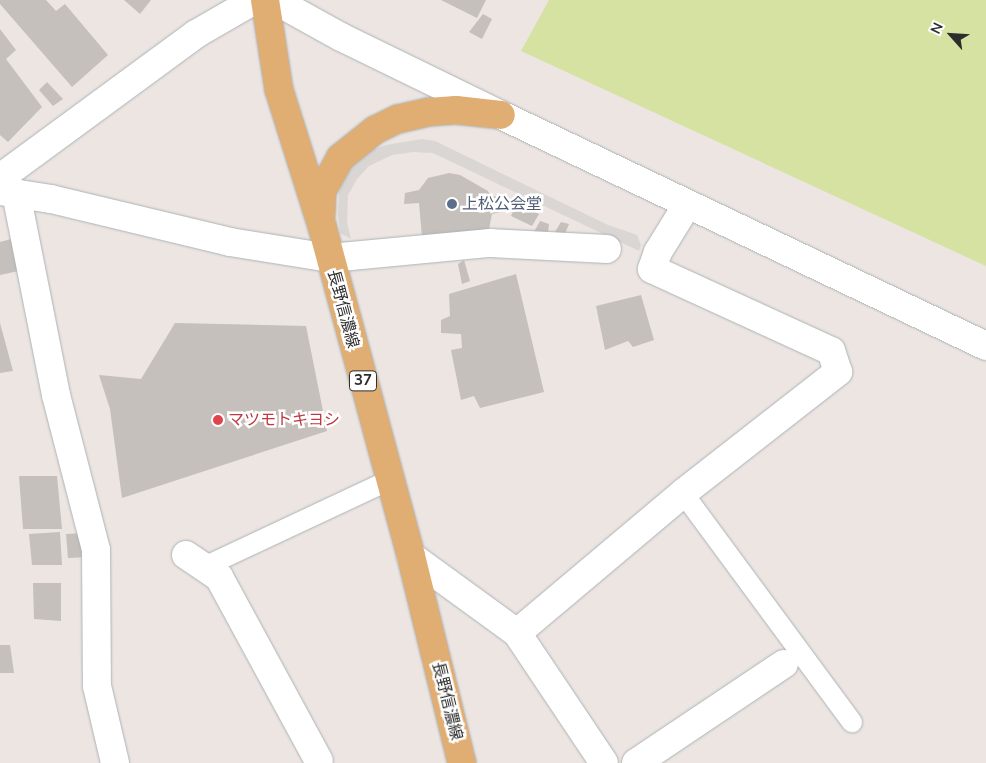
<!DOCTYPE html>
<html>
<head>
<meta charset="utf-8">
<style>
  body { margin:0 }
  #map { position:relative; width:986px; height:763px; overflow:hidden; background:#ece5e1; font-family:"Nunito Sans","Noto Sans JP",sans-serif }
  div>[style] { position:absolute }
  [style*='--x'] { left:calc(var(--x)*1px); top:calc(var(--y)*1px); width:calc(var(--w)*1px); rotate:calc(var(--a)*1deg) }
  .pitch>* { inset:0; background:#d5e2a2 }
  .plaza>* { inset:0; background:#d9d6d3 }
  .building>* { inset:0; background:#c5c0bc }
  .roads { filter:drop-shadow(0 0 1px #adb2b7) drop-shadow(0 0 1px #adb2b7) }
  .lane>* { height:20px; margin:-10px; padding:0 10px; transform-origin:10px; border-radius:10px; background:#fff }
  .street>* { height:28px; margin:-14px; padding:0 14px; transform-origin:14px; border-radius:14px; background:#fff }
  .secondary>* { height:28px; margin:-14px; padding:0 14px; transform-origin:14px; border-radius:14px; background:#fff }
  .primary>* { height:28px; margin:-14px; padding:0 14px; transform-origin:14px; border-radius:14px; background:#e0ae72 }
  .dots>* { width:14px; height:14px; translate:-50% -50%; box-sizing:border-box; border:2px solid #fff; border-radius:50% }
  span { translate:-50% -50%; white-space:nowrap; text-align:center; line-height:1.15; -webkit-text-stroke:5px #fff; paint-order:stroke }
  .shield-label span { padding:1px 4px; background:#fff; border:1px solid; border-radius:4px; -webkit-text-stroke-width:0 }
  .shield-label { font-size:15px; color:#2d2d2d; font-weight:700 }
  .service-label { font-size:16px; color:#4e5e75 }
  .left { translate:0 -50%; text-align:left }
  .street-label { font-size:16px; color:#2d2d2d }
  .health-label { font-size:16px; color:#be3a42 }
  .north { position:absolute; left:926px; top:10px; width:50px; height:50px; -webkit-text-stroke:4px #fff; paint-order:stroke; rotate:296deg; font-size:14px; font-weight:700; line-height:20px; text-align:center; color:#2d2d2d }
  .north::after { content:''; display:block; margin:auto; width:18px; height:22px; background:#2d2d2d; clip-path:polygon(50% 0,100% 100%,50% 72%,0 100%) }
</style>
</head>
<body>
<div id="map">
  <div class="pitch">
    <div style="clip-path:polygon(549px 0,986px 0,986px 266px,521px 51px)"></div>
  </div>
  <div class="plaza">
    <div style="clip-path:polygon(422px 139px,435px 141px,608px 225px,637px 235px,641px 245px,639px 251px,433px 153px,413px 152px,392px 155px,369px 166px,357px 179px,348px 195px,347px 222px,351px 239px,340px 233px,338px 215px,339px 192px,352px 165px,372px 150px,386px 145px)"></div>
  </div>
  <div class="building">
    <div style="clip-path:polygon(0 0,46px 0,56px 11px,65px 4px,108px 55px,72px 87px,0 4px)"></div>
    <div style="clip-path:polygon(124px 0,151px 0,140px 14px)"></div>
    <div style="clip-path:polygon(441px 0,486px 0,477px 18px)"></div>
    <div style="clip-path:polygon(483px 14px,492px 19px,482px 39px,469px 32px)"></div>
    <div style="clip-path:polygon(0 29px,16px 50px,6px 59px,42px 107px,8px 142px,0 135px)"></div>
    <div style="clip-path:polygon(47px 82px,63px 99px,53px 106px,39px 90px)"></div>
    <div style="clip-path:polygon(449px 173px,460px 175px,488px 191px,490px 196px,505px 197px,505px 211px,492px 214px,489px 229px,422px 237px,419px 203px,404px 204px,405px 193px,419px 190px,428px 178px)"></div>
    <div style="clip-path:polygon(517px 203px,539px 214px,532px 226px,511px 216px)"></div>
    <div style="clip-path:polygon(540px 221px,549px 224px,548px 232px,534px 232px)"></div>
    <div style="clip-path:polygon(561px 222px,569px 224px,564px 236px,555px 232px)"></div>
    <div style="clip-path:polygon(15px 238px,23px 270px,0 275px,0 242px)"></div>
    <div style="clip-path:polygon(464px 260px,470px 281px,462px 284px,458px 264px)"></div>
    <div style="clip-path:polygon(516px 274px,544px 392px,480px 408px,474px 396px,461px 400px,451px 350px,462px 348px,461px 334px,441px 333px,441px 320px,450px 316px,449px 294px)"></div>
    <div style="clip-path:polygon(641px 295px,654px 340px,633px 347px,628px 341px,605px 350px,596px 306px)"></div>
    <div style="clip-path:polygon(0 323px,13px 371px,0 373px)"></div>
    <div style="clip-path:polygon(175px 323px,306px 326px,327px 431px,122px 498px,110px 409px,99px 375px,141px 379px)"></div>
    <div style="clip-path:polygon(19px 476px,57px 476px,62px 529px,23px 529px)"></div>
    <div style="clip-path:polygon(60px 532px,62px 565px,32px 565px,29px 534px)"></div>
    <div style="clip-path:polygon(86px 533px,89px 557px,68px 558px,66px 534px)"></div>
    <div style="clip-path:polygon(33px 583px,61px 583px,61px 621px,34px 619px)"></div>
    <div style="clip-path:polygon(0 645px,10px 645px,14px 673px,0 673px)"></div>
  </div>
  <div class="roads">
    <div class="lane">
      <div style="--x:683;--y:493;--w:285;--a:53.6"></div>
      <div style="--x:204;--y:567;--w:205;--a:-25.1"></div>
    </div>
    <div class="street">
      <div style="--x:0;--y:191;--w:52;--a:8.9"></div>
      <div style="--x:51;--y:199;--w:184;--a:13.5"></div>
      <div style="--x:230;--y:242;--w:101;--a:9.1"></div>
      <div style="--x:330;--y:258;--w:161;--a:-5.4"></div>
      <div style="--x:490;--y:243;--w:117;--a:2.9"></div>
      <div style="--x:16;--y:193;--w:206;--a:78.8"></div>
      <div style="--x:56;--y:395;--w:160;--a:75.5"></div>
      <div style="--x:96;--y:550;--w:136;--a:89.6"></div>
      <div style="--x:97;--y:686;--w:79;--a:76.8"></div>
      <div style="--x:186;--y:555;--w:40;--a:34"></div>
      <div style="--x:219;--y:577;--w:209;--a:61.5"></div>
      <div style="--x:411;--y:556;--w:131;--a:36"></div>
      <div style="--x:517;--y:633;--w:156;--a:56.2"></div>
      <div style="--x:517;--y:633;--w:217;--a:-40.1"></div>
      <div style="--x:683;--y:493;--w:197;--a:-38"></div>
      <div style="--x:838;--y:372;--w:22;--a:-108"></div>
      <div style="--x:831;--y:351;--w:197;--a:-155.4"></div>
      <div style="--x:652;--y:269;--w:18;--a:-71"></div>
      <div style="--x:658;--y:252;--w:55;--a:-58.3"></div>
      <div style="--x:636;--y:763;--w:178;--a:-33.8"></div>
    </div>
    <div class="secondary">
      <div style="--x:274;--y:0;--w:77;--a:28.9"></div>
      <div style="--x:341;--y:37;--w:178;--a:26"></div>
      <div style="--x:501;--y:115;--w:537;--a:25.47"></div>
      <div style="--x:0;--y:178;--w:243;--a:-36.3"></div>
      <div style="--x:196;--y:34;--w:68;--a:-30"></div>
    </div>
    <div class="primary">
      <div style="--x:265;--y:0;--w:91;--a:81.2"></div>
      <div style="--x:279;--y:90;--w:143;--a:72.5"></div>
      <div style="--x:322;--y:226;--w:342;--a:74.9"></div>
      <div style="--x:411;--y:556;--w:213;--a:76.2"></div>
      <div style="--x:321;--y:215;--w:24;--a:-88"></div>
      <div style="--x:322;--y:191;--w:38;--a:-61"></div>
      <div style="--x:340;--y:158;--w:45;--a:-38.7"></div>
      <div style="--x:375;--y:130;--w:25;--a:-26"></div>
      <div style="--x:398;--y:119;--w:31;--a:-13"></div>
      <div style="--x:428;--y:112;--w:28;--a:-4"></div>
      <div style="--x:456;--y:110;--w:45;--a:6.3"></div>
    </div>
  </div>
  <div class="dots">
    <div style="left:452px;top:204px;background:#5c6f8a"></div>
    <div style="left:218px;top:420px;background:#e0444e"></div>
  </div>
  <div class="shield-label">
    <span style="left:363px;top:381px">37</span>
  </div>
  <div class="service-label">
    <span class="left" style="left:462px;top:204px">上松公会堂</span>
  </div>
  <div class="street-label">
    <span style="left:343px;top:309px;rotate:75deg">長野信濃線</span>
    <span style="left:447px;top:701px;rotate:76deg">長野信濃線</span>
  </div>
  <div class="health-label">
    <span class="left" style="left:228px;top:420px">マツモトキヨシ</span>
  </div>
  <div class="north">N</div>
</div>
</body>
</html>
